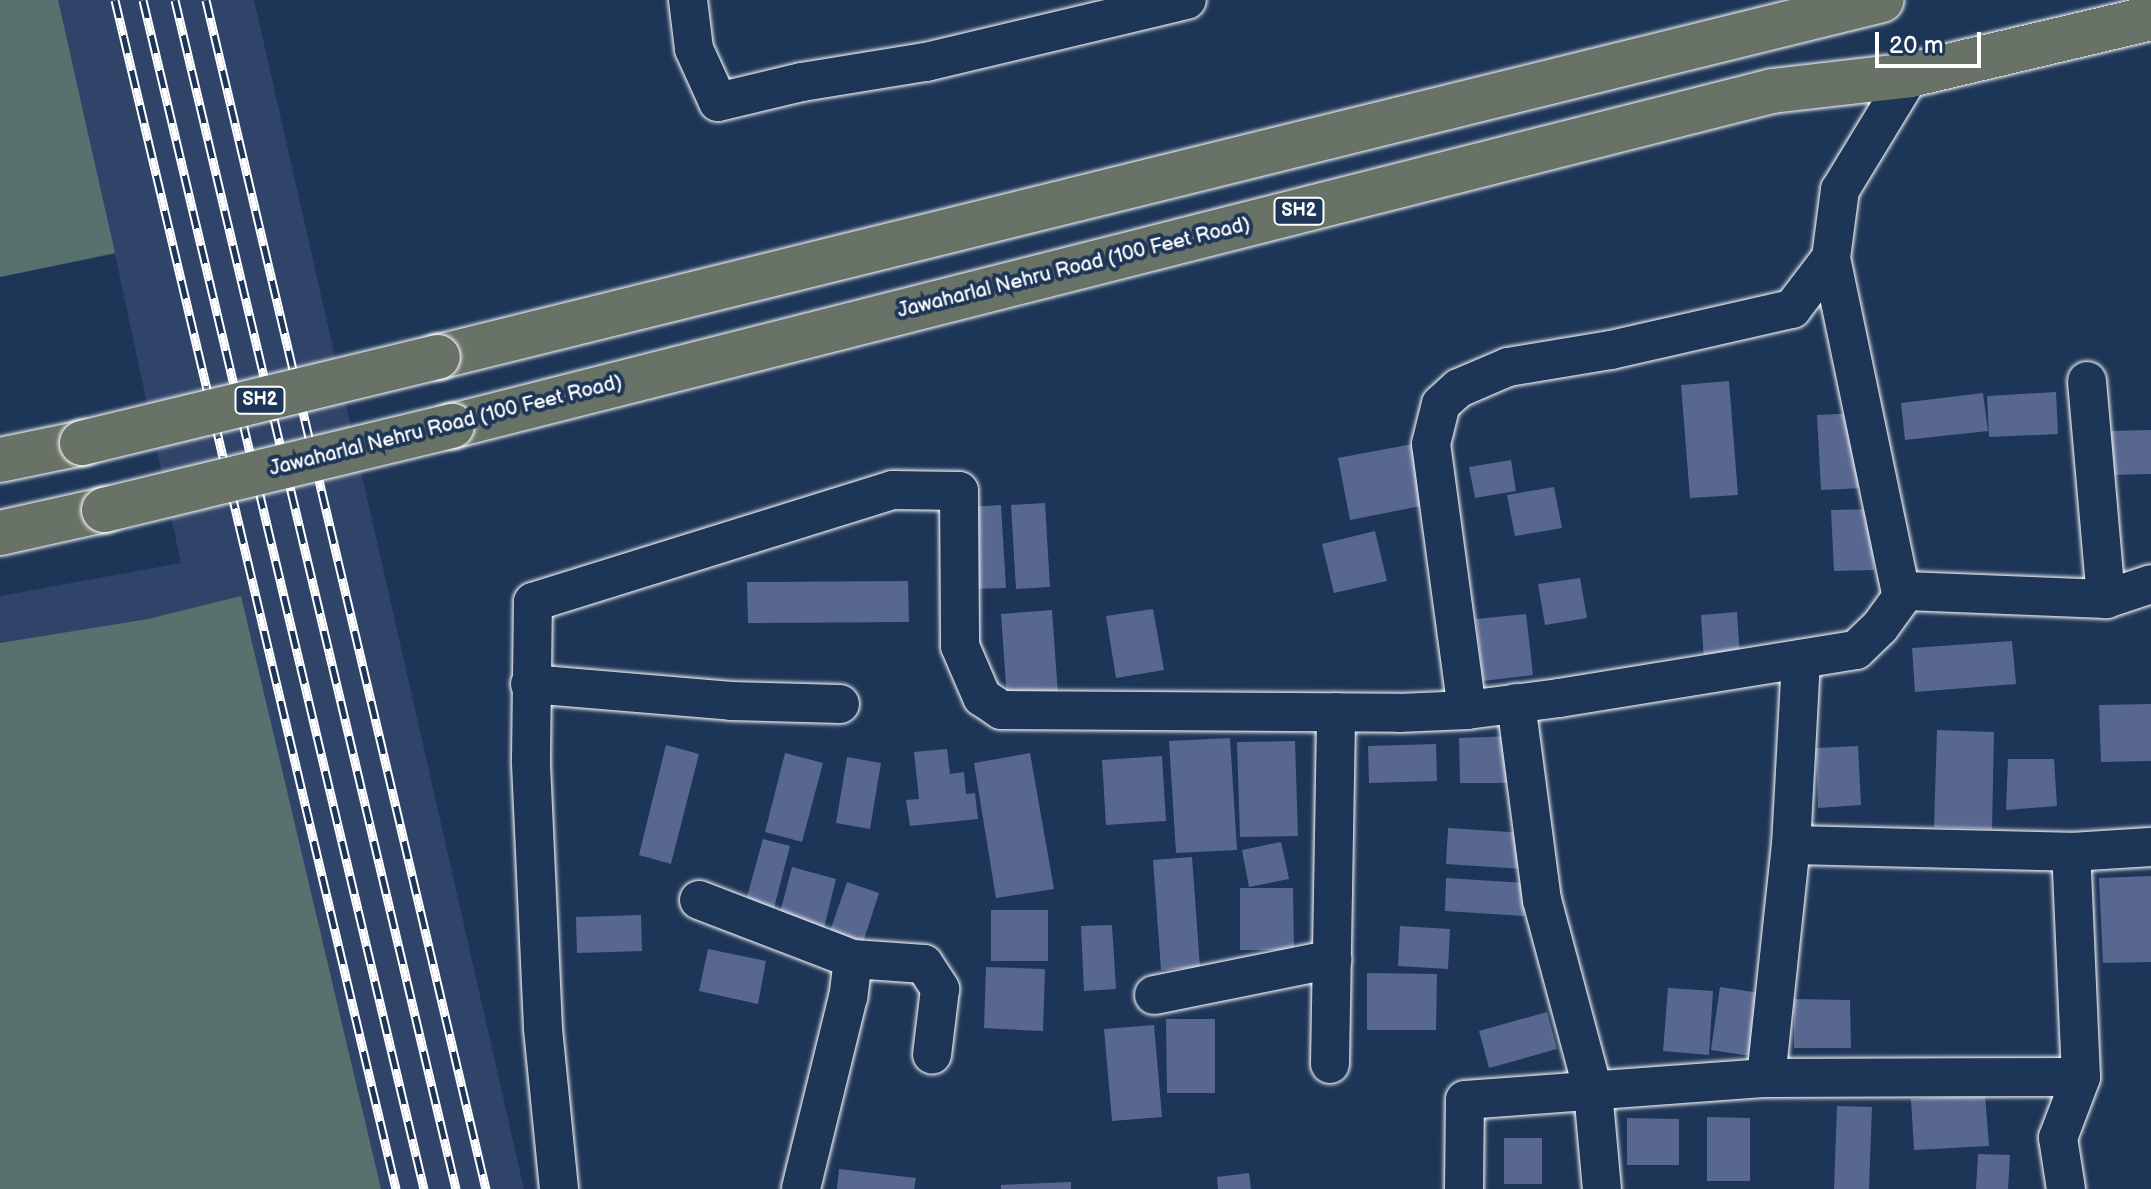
<!DOCTYPE html>
<html>
<head>
<meta charset="utf-8">
<style>
  body { margin:0 }
  #map { position:relative; width:2151px; height:1189px; overflow:hidden; background:#1d3557; font-family:"Balsamiq Sans",sans-serif }
  div>[style] { position:absolute }
  [style*='--x'] { left:calc(var(--x)*1px); top:calc(var(--y)*1px); width:calc(var(--w)*1px); rotate:calc(var(--a)*1deg) }
  .built>* { inset:0; background:#2f4468 }
  .green>* { inset:0; background:#57716e }
  .building>* { inset:0; background:#58678f }
  .roads { filter:drop-shadow(0 0 2px #fff) drop-shadow(0 0 2px #fff) }
  .minor>* { height:38px; margin:-19px; padding:0 19px; transform-origin:19px; border-radius:19px; background:#1d3557 }
  .primary>* { height:44px; margin:-22px; padding:0 22px; transform-origin:22px; border-radius:22px; background:#697266 }
  .rail>* { height:9px; margin-top:-4.5px; transform-origin:0; background:repeating-linear-gradient(90deg,#1d3557 0 18px,#fff 0 36px); box-sizing:border-box; border-block:2px solid #fff }
  .bridges { filter:drop-shadow(0 0 2px #fff) drop-shadow(0 0 2px #fff) }
  .primary-bridge>* { height:44px; margin:-22px; padding:0 22px; transform-origin:22px; border-radius:22px; background:#697266 }
  span { translate:-50% -50%; white-space:nowrap; text-align:center; line-height:1.15; -webkit-text-stroke:8px #1d3557; paint-order:stroke }
  .shield-label span { padding:2px 6px; background:#1d3557; border:2px solid; border-radius:6px; -webkit-text-stroke-width:0 }
  .shield-label { font-size:18px; color:#fff; font-weight:700 }
  .street-label { font-size:20px; color:#fff }
  .scale { position:absolute; left:1875px; top:32px; width:106px; height:36px; box-sizing:border-box; border:4px solid #fff; border-top:0; padding-left:10px; font-size:24px; line-height:28px; white-space:nowrap; color:#fff; -webkit-text-stroke:6px #1d3557; paint-order:stroke }
</style>
</head>
<body>
<div id="map">
  <div class="built">
    <div style="clip-path:polygon(0 0,254px 0,524px 1189px,0 1189px,0 596px,181px 563px,115px 254px,0 277px)"></div>
  </div>
  <div class="green">
    <div style="clip-path:polygon(0 0,58px 0,115px 253px,0 277px)"></div>
    <div style="clip-path:polygon(241px 596px,381px 1189px,0 1189px,0 643px,148px 619px)"></div>
  </div>
  <div class="building">
    <div style="clip-path:polygon(1729px 381px,1738px 495px,1690px 498px,1681px 385px)"></div>
    <div style="clip-path:polygon(2056px 392px,2058px 434px,1989px 437px,1987px 396px)"></div>
    <div style="clip-path:polygon(1983px 393px,1988px 431px,1905px 440px,1901px 403px)"></div>
    <div style="clip-path:polygon(1860px 413px,1864px 488px,1821px 490px,1817px 415px)"></div>
    <div style="clip-path:polygon(2151px 430px,2151px 474px,2108px 475px,2107px 431px)"></div>
    <div style="clip-path:polygon(1418px 443px,1431px 504px,1350px 520px,1338px 458px)"></div>
    <div style="clip-path:polygon(1511px 460px,1516px 491px,1475px 498px,1469px 467px)"></div>
    <div style="clip-path:polygon(1554px 487px,1562px 528px,1515px 536px,1507px 495px)"></div>
    <div style="clip-path:polygon(1045px 503px,1050px 587px,1016px 589px,1011px 505px)"></div>
    <div style="clip-path:polygon(1001px 505px,1006px 588px,973px 589px,968px 507px)"></div>
    <div style="clip-path:polygon(1872px 509px,1874px 570px,1834px 571px,1831px 510px)"></div>
    <div style="clip-path:polygon(1375px 531px,1387px 581px,1334px 593px,1322px 544px)"></div>
    <div style="clip-path:polygon(1580px 578px,1587px 618px,1545px 625px,1538px 584px)"></div>
    <div style="clip-path:polygon(908px 581px,909px 622px,748px 623px,747px 582px)"></div>
    <div style="clip-path:polygon(1153px 609px,1164px 670px,1116px 678px,1106px 616px)"></div>
    <div style="clip-path:polygon(1052px 610px,1058px 695px,1007px 699px,1001px 614px)"></div>
    <div style="clip-path:polygon(1737px 612px,1740px 659px,1704px 661px,1701px 615px)"></div>
    <div style="clip-path:polygon(1526px 614px,1533px 675px,1483px 681px,1476px 619px)"></div>
    <div style="clip-path:polygon(2012px 641px,2016px 684px,1915px 692px,1912px 648px)"></div>
    <div style="clip-path:polygon(2151px 704px,2151px 761px,2101px 762px,2099px 705px)"></div>
    <div style="clip-path:polygon(1937px 730px,1994px 732px,1992px 829px,1934px 827px)"></div>
    <div style="clip-path:polygon(1513px 736px,1514px 783px,1460px 783px,1459px 738px)"></div>
    <div style="clip-path:polygon(1230px 738px,1237px 850px,1176px 853px,1169px 741px)"></div>
    <div style="clip-path:polygon(1295px 741px,1298px 836px,1240px 837px,1237px 742px)"></div>
    <div style="clip-path:polygon(1436px 744px,1437px 781px,1369px 783px,1368px 746px)"></div>
    <div style="clip-path:polygon(666px 745px,699px 754px,671px 864px,639px 855px)"></div>
    <div style="clip-path:polygon(1858px 746px,1861px 805px,1818px 808px,1816px 748px)"></div>
    <div style="clip-path:polygon(947px 749px,950px 774px,964px 772px,966px 794px,975px 793px,978px 819px,910px 826px,906px 800px,919px 799px,914px 752px)"></div>
    <div style="clip-path:polygon(785px 753px,823px 763px,802px 842px,765px 832px)"></div>
    <div style="clip-path:polygon(1030px 753px,1054px 889px,996px 898px,974px 763px)"></div>
    <div style="clip-path:polygon(1162px 756px,1166px 821px,1106px 825px,1102px 760px)"></div>
    <div style="clip-path:polygon(847px 757px,881px 763px,870px 829px,836px 823px)"></div>
    <div style="clip-path:polygon(2008px 759px,2054px 759px,2057px 806px,2006px 810px)"></div>
    <div style="clip-path:polygon(1448px 828px,1525px 833px,1523px 869px,1446px 864px)"></div>
    <div style="clip-path:polygon(763px 839px,790px 846px,773px 912px,745px 904px)"></div>
    <div style="clip-path:polygon(1281px 842px,1289px 879px,1249px 887px,1242px 850px)"></div>
    <div style="clip-path:polygon(1192px 857px,1200px 967px,1161px 970px,1153px 860px)"></div>
    <div style="clip-path:polygon(792px 867px,836px 879px,822px 936px,777px 924px)"></div>
    <div style="clip-path:polygon(2151px 876px,2151px 962px,2103px 963px,2099px 878px)"></div>
    <div style="clip-path:polygon(1446px 878px,1526px 883px,1524px 916px,1445px 911px)"></div>
    <div style="clip-path:polygon(847px 882px,879px 893px,861px 949px,828px 937px)"></div>
    <div style="clip-path:polygon(1240px 888px,1293px 888px,1294px 950px,1240px 950px)"></div>
    <div style="clip-path:polygon(991px 910px,1048px 910px,1048px 961px,991px 961px)"></div>
    <div style="clip-path:polygon(641px 915px,642px 951px,577px 953px,576px 917px)"></div>
    <div style="clip-path:polygon(1112px 925px,1116px 989px,1084px 991px,1081px 926px)"></div>
    <div style="clip-path:polygon(1400px 926px,1450px 929px,1448px 969px,1398px 966px)"></div>
    <div style="clip-path:polygon(708px 949px,766px 961px,758px 1004px,699px 991px)"></div>
    <div style="clip-path:polygon(986px 967px,1045px 969px,1043px 1031px,984px 1028px)"></div>
    <div style="clip-path:polygon(1367px 973px,1437px 974px,1436px 1030px,1367px 1030px)"></div>
    <div style="clip-path:polygon(1720px 987px,1760px 993px,1751px 1056px,1711px 1050px)"></div>
    <div style="clip-path:polygon(1668px 988px,1713px 991px,1709px 1055px,1663px 1051px)"></div>
    <div style="clip-path:polygon(1794px 999px,1850px 1000px,1851px 1048px,1794px 1048px)"></div>
    <div style="clip-path:polygon(1547px 1012px,1557px 1049px,1489px 1068px,1479px 1031px)"></div>
    <div style="clip-path:polygon(1166px 1019px,1215px 1019px,1215px 1093px,1167px 1093px)"></div>
    <div style="clip-path:polygon(1154px 1025px,1162px 1117px,1112px 1121px,1104px 1029px)"></div>
    <div style="clip-path:polygon(1985px 1095px,1989px 1146px,1914px 1150px,1911px 1099px)"></div>
    <div style="clip-path:polygon(1837px 1106px,1872px 1107px,1869px 1189px,1834px 1189px)"></div>
    <div style="clip-path:polygon(1707px 1117px,1750px 1118px,1750px 1181px,1707px 1181px)"></div>
    <div style="clip-path:polygon(1627px 1118px,1679px 1119px,1679px 1165px,1627px 1165px)"></div>
    <div style="clip-path:polygon(1504px 1138px,1542px 1138px,1542px 1184px,1504px 1184px)"></div>
    <div style="clip-path:polygon(1978px 1154px,2010px 1155px,2008px 1189px,1976px 1189px)"></div>
    <div style="clip-path:polygon(839px 1169px,916px 1178px,914px 1189px,837px 1189px)"></div>
    <div style="clip-path:polygon(1249px 1173px,1251px 1189px,1218px 1189px,1217px 1177px)"></div>
    <div style="clip-path:polygon(1071px 1182px,1071px 1189px,1001px 1189px,1001px 1185px)"></div>
  </div>
  <div class="roads">
    <div class="minor">
      <div style="--x:688;--y:0;--w:49;--a:83"></div>
      <div style="--x:694;--y:49;--w:58;--a:65.6"></div>
      <div style="--x:718;--y:102;--w:86;--a:-13.4"></div>
      <div style="--x:802;--y:82;--w:126;--a:-9.2"></div>
      <div style="--x:926;--y:62;--w:268;--a:-13.4"></div>
      <div style="--x:1831;--y:258;--w:346;--a:78.2"></div>
      <div style="--x:2087;--y:381;--w:219;--a:85"></div>
      <div style="--x:530;--y:684;--w:202;--a:4.8"></div>
      <div style="--x:731;--y:701;--w:109;--a:1.6"></div>
      <div style="--x:1516;--y:703;--w:199;--a:82.5"></div>
      <div style="--x:1542;--y:900;--w:198;--a:75"></div>
      <div style="--x:1593;--y:1091;--w:98;--a:84.8"></div>
      <div style="--x:1467;--y:710;--w:268;--a:-97.7"></div>
      <div style="--x:1431;--y:444;--w:41;--a:-76"></div>
      <div style="--x:1441;--y:404;--w:24;--a:-42"></div>
      <div style="--x:1459;--y:388;--w:53;--a:-23.2"></div>
      <div style="--x:1508;--y:367;--w:104;--a:-9.4"></div>
      <div style="--x:1611;--y:350;--w:186;--a:-12.8"></div>
      <div style="--x:1792;--y:309;--w:64;--a:-52.6"></div>
      <div style="--x:1831;--y:258;--w:69;--a:-82.5"></div>
      <div style="--x:1840;--y:190;--w:135;--a:-58.7"></div>
      <div style="--x:1791;--y:845;--w:280;--a:1.4"></div>
      <div style="--x:699;--y:900;--w:165;--a:21"></div>
      <div style="--x:853;--y:959;--w:38;--a:97"></div>
      <div style="--x:848;--y:997;--w:198;--a:103.8"></div>
      <div style="--x:853;--y:959;--w:71;--a:4"></div>
      <div style="--x:924;--y:964;--w:30;--a:57"></div>
      <div style="--x:940;--y:989;--w:66;--a:96.9"></div>
      <div style="--x:1154;--y:995;--w:182;--a:-11.4"></div>
      <div style="--x:1330;--y:1064;--w:352;--a:-89"></div>
      <div style="--x:1766;--y:1078;--w:234;--a:-83.9"></div>
      <div style="--x:1791;--y:845;--w:184;--a:-86.9"></div>
      <div style="--x:559;--y:1189;--w:162;--a:-95.7"></div>
      <div style="--x:543;--y:1028;--w:268;--a:-92.6"></div>
      <div style="--x:531;--y:760;--w:158;--a:-89.3"></div>
      <div style="--x:533;--y:602;--w:377;--a:-17.3"></div>
      <div style="--x:893;--y:490;--w:66;--a:0.9"></div>
      <div style="--x:959;--y:491;--w:155;--a:89.6"></div>
      <div style="--x:960;--y:646;--w:56;--a:66.7"></div>
      <div style="--x:982;--y:697;--w:23;--a:34"></div>
      <div style="--x:1001;--y:710;--w:398;--a:0.4"></div>
      <div style="--x:1399;--y:713;--w:68;--a:-2.5"></div>
      <div style="--x:1467;--y:710;--w:93;--a:-7.4"></div>
      <div style="--x:1559;--y:698;--w:301;--a:-9.2"></div>
      <div style="--x:1856;--y:650;--w:33;--a:-44"></div>
      <div style="--x:1880;--y:627;--w:44;--a:-54.2"></div>
      <div style="--x:1906;--y:591;--w:200;--a:2.3"></div>
      <div style="--x:2106;--y:599;--w:47;--a:-18.4"></div>
      <div style="--x:1464;--y:1189;--w:89;--a:-89.4"></div>
      <div style="--x:1465;--y:1100;--w:302;--a:-4.2"></div>
      <div style="--x:1766;--y:1078;--w:315;--a:-0.2"></div>
      <div style="--x:2081;--y:1077;--w:225;--a:-92.5"></div>
      <div style="--x:2071;--y:852;--w:80;--a:-3.6"></div>
      <div style="--x:2066;--y:1189;--w:52;--a:-98.9"></div>
      <div style="--x:2058;--y:1138;--w:65;--a:-69.3"></div>
    </div>
    <div class="primary">
      <div style="--x:438;--y:357;--w:1487;--a:-13.89"></div>
      <div style="--x:452;--y:426;--w:1362;--a:-14.24"></div>
      <div style="--x:1772;--y:91;--w:139;--a:-6.6"></div>
      <div style="--x:1910;--y:75;--w:248;--a:-13.3"></div>
      <div style="--x:0;--y:460;--w:84;--a:-11.7"></div>
      <div style="--x:0;--y:533;--w:107;--a:-12.5"></div>
    </div>
  </div>
  <div class="rail">
    <div style="--x:115;--y:0;--w:1222;--a:76.7"></div>
    <div style="--x:143;--y:0;--w:1222;--a:76.7"></div>
    <div style="--x:175;--y:0;--w:1222;--a:76.7"></div>
    <div style="--x:206;--y:0;--w:1222;--a:76.75"></div>
  </div>
  <div class="bridges">
    <div class="primary-bridge">
      <div style="--x:82;--y:443;--w:366;--a:-13.6"></div>
      <div style="--x:104;--y:510;--w:358;--a:-13.6"></div>
    </div>
  </div>
  <div class="shield-label">
    <span style="left:1299px;top:211px">SH2</span>
    <span style="left:260px;top:400px">SH2</span>
  </div>
  <div class="street-label">
    <span style="left:1074px;top:268px;rotate:-14deg">Jawaharlal Nehru Road (100 Feet Road)</span>
    <span style="left:446px;top:426px;rotate:-14deg">Jawaharlal Nehru Road (100 Feet Road)</span>
  </div>
  <div class="scale">20 m</div>
</div>
</body>
</html>
